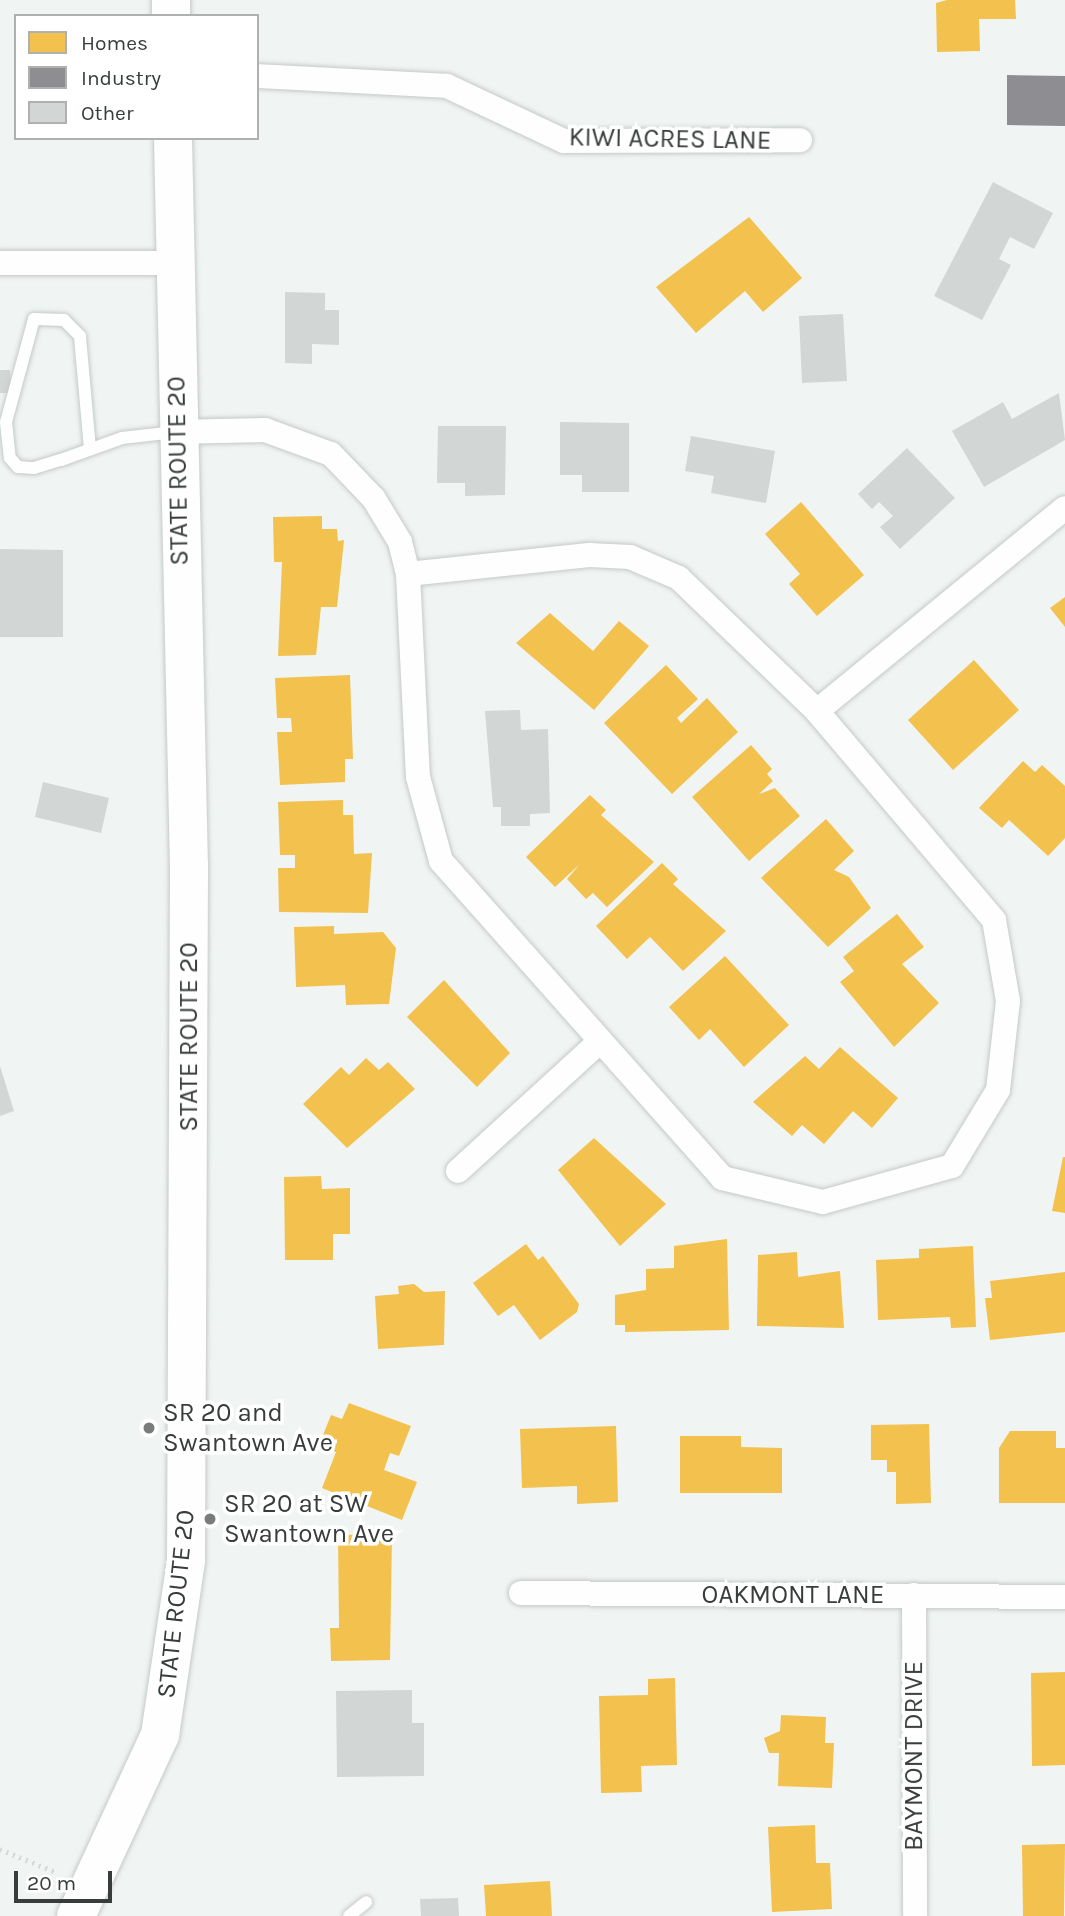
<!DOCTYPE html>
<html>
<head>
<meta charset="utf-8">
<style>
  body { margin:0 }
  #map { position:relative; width:1065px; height:1916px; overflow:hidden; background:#f0f5f4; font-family:Karla,sans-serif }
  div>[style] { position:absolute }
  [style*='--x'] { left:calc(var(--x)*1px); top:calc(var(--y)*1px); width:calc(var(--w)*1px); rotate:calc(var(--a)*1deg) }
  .homes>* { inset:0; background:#f2c14e }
  .industry>* { inset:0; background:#8d8d92 }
  .building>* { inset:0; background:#d2d6d5 }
  .path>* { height:4.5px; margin-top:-2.25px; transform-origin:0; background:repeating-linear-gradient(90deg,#d6d8d8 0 2px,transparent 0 7px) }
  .roads { filter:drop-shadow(0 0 2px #c5c9c8) drop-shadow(0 0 2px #c5c9c8) }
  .lane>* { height:12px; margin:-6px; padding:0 6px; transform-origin:6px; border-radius:6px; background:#fdfefd }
  .street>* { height:24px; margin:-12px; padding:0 12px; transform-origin:12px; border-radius:12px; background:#fdfefd }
  .primary>* { height:38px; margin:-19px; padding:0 19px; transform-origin:19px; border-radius:19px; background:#fdfefd }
  .dots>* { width:19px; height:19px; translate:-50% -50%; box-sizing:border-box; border:4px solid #fff; border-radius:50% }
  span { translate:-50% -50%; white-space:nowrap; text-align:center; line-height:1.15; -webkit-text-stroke:7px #fff; paint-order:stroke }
  .street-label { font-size:26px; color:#383d3c }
  .poi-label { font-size:26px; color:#383d3c }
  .left { translate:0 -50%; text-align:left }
  .legend { position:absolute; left:14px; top:14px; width:245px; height:126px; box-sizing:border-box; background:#fff; border:2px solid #afb1b1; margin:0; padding:9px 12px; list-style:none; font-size:21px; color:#383d3c }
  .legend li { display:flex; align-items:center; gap:14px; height:35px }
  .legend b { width:35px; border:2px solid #afb1b1 }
  .scale { position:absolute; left:14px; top:1871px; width:98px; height:32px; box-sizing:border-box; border:4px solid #383d3c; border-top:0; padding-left:9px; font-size:21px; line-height:24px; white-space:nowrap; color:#383d3c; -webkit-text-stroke:5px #fff; paint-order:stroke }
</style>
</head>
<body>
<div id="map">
  <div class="homes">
    <div style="clip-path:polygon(947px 0,1015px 0,1016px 19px,979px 19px,980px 51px,937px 52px,936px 3px)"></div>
    <div style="clip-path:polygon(749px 217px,802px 278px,763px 312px,745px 291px,696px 333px,656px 287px)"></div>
    <div style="clip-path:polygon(801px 502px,864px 575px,817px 616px,789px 584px,800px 574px,765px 534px)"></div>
    <div style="clip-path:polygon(322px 516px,322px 529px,337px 529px,338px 541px,344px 540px,337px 607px,321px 607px,316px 655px,278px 656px,282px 562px,274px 562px,273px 517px)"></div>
    <div style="clip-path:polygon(1065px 597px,1065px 627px,1050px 608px)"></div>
    <div style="clip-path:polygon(550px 613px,593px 651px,619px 621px,649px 646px,594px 710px,516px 643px)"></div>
    <div style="clip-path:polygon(974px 660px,1019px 710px,953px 770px,908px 720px)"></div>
    <div style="clip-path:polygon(666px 665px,698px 699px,677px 718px,681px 723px,707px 698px,738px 732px,672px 794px,604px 723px)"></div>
    <div style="clip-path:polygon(350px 675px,353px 759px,345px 759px,345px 782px,280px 785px,277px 732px,292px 732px,291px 718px,277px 718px,275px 678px)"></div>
    <div style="clip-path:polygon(751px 745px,772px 769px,767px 774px,773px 781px,759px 794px,775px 788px,800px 816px,749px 861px,692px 797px)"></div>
    <div style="clip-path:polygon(1023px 761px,1035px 772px,1042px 765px,1065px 786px,1065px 838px,1048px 856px,1009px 820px,1002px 828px,979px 808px)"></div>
    <div style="clip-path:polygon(590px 795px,606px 810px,601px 815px,654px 862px,607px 907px,593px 893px,586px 899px,567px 879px,580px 864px,555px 887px,526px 857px)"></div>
    <div style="clip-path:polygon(343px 800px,343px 815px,353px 815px,354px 854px,372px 853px,368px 913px,279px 912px,278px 868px,295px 868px,295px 855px,280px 855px,278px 802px)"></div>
    <div style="clip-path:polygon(826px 819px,854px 851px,834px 870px,849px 877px,871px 908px,828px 947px,761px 878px)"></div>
    <div style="clip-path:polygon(662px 863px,678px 879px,673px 884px,726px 931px,683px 971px,650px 937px,627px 959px,596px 926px)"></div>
    <div style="clip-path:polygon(897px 914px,924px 947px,902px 964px,939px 1003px,894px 1047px,840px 982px,854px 971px,843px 957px)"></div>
    <div style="clip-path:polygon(334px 926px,334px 934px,383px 932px,396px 948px,389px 1004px,346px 1005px,345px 985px,296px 987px,294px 927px)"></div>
    <div style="clip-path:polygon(725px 956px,789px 1025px,744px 1067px,710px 1029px,699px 1040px,669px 1007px)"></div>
    <div style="clip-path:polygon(444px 980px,510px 1053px,477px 1087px,407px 1017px)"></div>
    <div style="clip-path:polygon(840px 1047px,898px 1098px,872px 1128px,853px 1111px,824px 1144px,802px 1125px,792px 1136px,753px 1102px,805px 1056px,819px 1069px)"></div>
    <div style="clip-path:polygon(366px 1058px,379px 1070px,388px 1062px,415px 1089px,347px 1148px,303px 1104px,341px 1067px,349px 1075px)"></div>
    <div style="clip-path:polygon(594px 1138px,666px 1204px,620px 1246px,558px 1170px)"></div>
    <div style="clip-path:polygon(1063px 1157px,1065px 1157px,1065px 1213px,1052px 1211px)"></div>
    <div style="clip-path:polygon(321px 1176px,322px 1189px,350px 1188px,350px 1234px,333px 1234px,333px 1260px,285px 1260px,284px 1177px)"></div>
    <div style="clip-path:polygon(727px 1239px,729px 1330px,625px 1332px,625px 1325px,615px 1325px,615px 1295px,646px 1290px,646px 1269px,674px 1268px,674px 1246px)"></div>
    <div style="clip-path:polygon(526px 1244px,538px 1260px,543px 1256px,579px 1304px,577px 1312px,540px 1340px,514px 1305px,498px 1316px,473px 1283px)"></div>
    <div style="clip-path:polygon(973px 1246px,976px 1327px,951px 1328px,950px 1317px,878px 1320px,876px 1260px,919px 1258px,919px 1249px)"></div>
    <div style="clip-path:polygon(797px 1252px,798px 1277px,840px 1271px,844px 1328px,757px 1326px,758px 1255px)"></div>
    <div style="clip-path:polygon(1065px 1272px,1065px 1332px,990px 1340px,985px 1298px,992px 1298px,990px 1281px)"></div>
    <div style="clip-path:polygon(414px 1284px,424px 1292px,445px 1291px,444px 1345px,378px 1349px,375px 1296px,399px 1294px,398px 1286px)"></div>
    <div style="clip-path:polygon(349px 1403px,411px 1426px,399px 1456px,390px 1453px,384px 1470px,417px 1482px,402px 1520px,322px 1488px,336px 1452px,319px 1445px,331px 1415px,342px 1419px)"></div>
    <div style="clip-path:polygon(929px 1424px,931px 1503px,896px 1504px,896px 1472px,887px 1472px,887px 1460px,871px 1460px,871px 1425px)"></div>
    <div style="clip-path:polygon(616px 1426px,618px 1502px,577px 1504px,577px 1486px,522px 1488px,520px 1429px)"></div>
    <div style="clip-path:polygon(1010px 1431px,1056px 1431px,1056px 1448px,1065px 1448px,1065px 1503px,999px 1503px,999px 1448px)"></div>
    <div style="clip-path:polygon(680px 1436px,741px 1436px,741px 1447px,782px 1448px,782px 1493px,680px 1493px)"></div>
    <div style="clip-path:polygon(392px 1534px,390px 1660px,331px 1661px,330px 1628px,339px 1628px,338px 1535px)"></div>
    <div style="clip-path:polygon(1065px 1672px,1065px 1765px,1032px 1766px,1031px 1673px)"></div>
    <div style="clip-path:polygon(675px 1678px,677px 1765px,641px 1766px,642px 1792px,601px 1793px,599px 1696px,648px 1695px,648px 1679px)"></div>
    <div style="clip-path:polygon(781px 1715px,826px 1717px,825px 1743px,834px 1743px,832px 1788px,778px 1786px,779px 1753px,769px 1753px,764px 1738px,780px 1731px)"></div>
    <div style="clip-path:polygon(815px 1825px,816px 1863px,830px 1863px,832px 1909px,772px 1912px,768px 1827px)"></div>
    <div style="clip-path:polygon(1065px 1844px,1064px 1916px,1023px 1916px,1022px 1845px)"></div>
    <div style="clip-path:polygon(550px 1881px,552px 1916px,486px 1916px,484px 1885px)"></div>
  </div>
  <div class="industry">
    <div style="clip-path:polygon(1007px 75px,1065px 76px,1065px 126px,1007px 125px)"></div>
  </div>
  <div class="building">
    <div style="clip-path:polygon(993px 182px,1053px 213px,1034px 249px,1010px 237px,999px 259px,1011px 265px,982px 320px,934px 296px)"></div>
    <div style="clip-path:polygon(285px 292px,325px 293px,325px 310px,339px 310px,339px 345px,312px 344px,312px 364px,285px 363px)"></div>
    <div style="clip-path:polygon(843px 314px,847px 381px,802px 383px,799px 316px)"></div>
    <div style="clip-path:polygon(0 370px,10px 370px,11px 393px,0 393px)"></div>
    <div style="clip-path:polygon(1059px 393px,1065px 440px,984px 487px,952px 431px,1003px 402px,1012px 419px)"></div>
    <div style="clip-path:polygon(560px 422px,629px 423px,629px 492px,582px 492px,582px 475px,560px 475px)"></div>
    <div style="clip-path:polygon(438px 426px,506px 426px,505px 495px,465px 496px,465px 483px,437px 483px)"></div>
    <div style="clip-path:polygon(691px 436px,775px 451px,766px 503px,711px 493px,714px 476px,685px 471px)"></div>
    <div style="clip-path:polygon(907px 448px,955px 498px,900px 549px,880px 527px,893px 516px,879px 502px,872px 509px,858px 494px)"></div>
    <div style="clip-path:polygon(0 549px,63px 550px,63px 637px,0 637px)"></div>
    <div style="clip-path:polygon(520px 710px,521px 730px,548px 729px,550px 813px,530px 814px,530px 826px,501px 826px,501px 807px,493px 807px,485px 711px)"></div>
    <div style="clip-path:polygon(43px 782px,109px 798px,101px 833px,35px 817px)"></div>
    <div style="clip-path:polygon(0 1066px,14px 1111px,0 1116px)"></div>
    <div style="clip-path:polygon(412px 1690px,412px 1723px,424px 1723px,424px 1776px,337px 1777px,336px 1691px)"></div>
    <div style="clip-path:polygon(458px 1898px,459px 1916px,421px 1916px,420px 1899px)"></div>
  </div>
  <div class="path">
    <div style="--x:0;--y:1849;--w:63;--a:22.5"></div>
  </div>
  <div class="roads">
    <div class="lane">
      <div style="--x:90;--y:449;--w:113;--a:-95.1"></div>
      <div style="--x:80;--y:336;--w:23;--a:-135"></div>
      <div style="--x:64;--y:320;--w:30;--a:-178"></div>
      <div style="--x:34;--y:319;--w:107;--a:105.2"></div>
      <div style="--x:6;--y:422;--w:36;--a:84"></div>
      <div style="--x:10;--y:458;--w:12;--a:48"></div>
      <div style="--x:18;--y:467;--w:16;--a:4"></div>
      <div style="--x:34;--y:468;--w:28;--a:-17"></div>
      <div style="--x:61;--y:460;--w:65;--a:-19.8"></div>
      <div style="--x:122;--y:438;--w:53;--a:-6.5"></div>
      <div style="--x:349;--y:1916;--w:22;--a:-39"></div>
    </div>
    <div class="street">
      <div style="--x:257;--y:76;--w:190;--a:3"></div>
      <div style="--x:447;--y:86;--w:129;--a:25.2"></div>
      <div style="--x:564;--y:141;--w:236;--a:-0.2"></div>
      <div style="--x:0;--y:263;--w:176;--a:0"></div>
      <div style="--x:175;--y:432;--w:90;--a:-1.3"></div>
      <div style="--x:265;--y:430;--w:70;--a:20"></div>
      <div style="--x:331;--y:454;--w:62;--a:46.3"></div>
      <div style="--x:374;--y:499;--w:50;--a:58.8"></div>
      <div style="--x:400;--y:542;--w:33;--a:76"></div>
      <div style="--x:408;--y:574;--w:203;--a:87.2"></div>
      <div style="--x:418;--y:777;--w:87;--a:74.7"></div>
      <div style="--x:441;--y:861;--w:424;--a:48.4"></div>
      <div style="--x:722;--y:1178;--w:104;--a:13.4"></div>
      <div style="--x:823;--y:1202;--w:134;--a:-15.6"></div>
      <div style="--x:952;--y:1166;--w:89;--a:-58.8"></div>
      <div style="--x:998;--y:1090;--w:90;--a:-83.6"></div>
      <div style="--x:1008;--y:1001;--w:82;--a:-99.8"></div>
      <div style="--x:994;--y:920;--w:274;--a:-130.3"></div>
      <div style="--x:817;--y:711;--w:192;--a:-136.1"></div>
      <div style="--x:679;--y:578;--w:53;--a:-156.8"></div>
      <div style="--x:630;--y:557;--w:41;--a:-177.2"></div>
      <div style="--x:589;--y:555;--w:182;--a:174"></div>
      <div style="--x:817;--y:711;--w:320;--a:-39.3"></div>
      <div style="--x:458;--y:1171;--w:188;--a:-42.4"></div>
      <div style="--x:521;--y:1593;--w:544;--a:0.42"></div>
      <div style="--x:914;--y:1595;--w:321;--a:89.8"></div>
    </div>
    <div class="primary">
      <div style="--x:171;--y:0;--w:16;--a:90"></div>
      <div style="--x:76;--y:1916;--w:200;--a:-65.1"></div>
      <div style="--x:160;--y:1735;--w:177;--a:-81.5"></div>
      <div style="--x:186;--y:1560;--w:693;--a:-89.75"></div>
      <div style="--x:189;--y:867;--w:729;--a:-91.26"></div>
    </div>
  </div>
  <div class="dots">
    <div style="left:149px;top:1428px;background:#787d7c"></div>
    <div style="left:210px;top:1519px;background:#787d7c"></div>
  </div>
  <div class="street-label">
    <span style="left:670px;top:139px;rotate:1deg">KIWI ACRES LANE</span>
    <span style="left:178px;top:471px;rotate:-91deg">STATE ROUTE 20</span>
    <span style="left:189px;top:1037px;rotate:-90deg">STATE ROUTE 20</span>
    <span style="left:793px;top:1595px">OAKMONT LANE</span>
    <span style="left:176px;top:1604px;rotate:-84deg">STATE ROUTE 20</span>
    <span style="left:914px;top:1756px;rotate:-90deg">BAYMONT DRIVE</span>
  </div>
  <div class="poi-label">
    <span class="left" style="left:163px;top:1428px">SR 20 and<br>Swantown Ave</span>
    <span class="left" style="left:224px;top:1519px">SR 20 at SW<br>Swantown Ave</span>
  </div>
  <ul class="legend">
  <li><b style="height:19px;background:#f2c14e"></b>Homes</li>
  <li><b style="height:19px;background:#8d8d92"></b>Industry</li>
  <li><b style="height:19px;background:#d2d6d5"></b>Other</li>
  </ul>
  <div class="scale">20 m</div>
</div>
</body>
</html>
